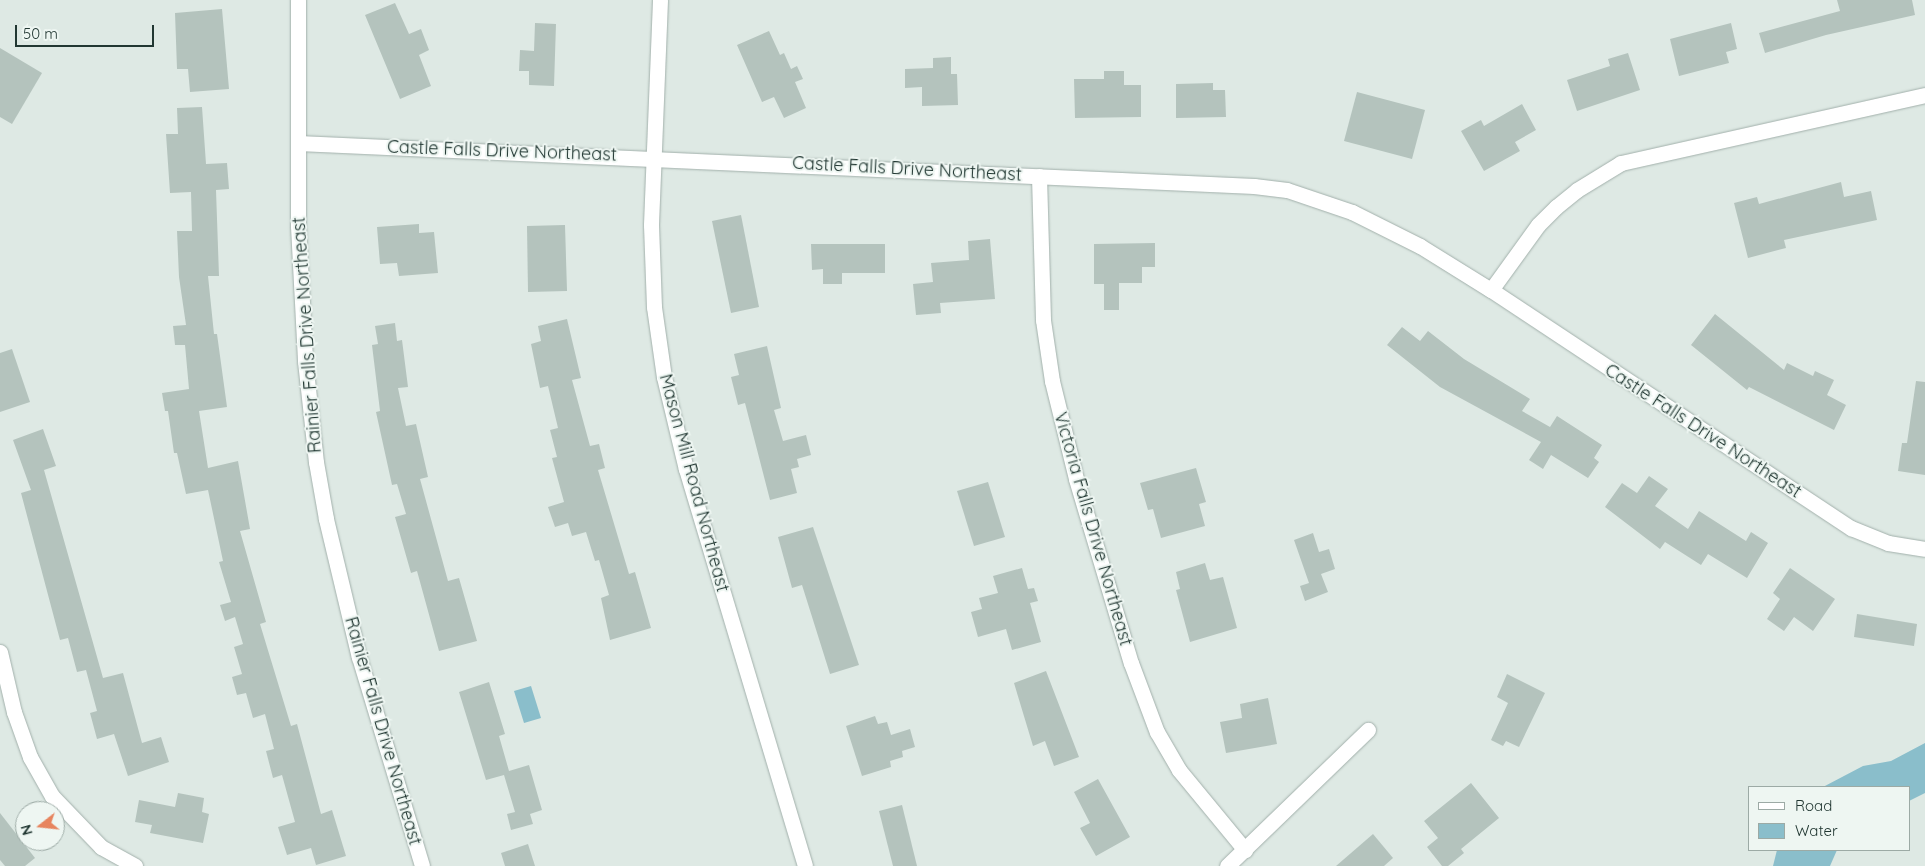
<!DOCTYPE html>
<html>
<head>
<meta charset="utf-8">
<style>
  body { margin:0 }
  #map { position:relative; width:1925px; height:866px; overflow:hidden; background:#dee9e4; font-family:Quicksand,sans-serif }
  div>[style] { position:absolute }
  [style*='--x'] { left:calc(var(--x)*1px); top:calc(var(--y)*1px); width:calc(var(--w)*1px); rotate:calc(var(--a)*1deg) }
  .water>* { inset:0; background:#8abecb }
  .building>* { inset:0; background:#b4c3bd }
  .roads { filter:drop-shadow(0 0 1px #a2b0ab) drop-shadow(0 0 1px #a2b0ab) }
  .minor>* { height:15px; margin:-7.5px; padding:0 7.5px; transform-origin:7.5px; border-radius:7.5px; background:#fff }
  span { translate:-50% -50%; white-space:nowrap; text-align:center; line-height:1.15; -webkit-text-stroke:4px #eef6f2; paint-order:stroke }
  .street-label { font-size:18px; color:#213732 }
  .legend { position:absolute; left:1748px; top:786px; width:162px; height:65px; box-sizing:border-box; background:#eef6f2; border:1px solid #9caaa5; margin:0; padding:6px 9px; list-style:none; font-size:15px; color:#213732 }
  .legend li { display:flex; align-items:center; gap:10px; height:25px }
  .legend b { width:25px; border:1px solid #9caaa5 }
  .north { position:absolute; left:15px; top:801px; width:50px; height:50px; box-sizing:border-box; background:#eef6f2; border:1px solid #9caaa5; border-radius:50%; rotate:254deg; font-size:14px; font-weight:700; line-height:20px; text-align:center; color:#213732 }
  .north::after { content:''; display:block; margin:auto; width:18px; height:22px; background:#e7845e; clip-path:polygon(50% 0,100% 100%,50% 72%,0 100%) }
  .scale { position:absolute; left:15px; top:25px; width:139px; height:22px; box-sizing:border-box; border:2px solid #213732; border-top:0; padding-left:6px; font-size:15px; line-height:18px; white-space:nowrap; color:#213732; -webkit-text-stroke:4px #eef6f2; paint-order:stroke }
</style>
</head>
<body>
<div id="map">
  <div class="water">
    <div style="clip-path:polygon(531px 686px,541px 718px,524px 723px,514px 691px)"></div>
    <div style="clip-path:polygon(1925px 743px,1925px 793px,1909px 801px,1909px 787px,1823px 787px,1863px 766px,1891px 761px)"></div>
    <div style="clip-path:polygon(1777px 850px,1837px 850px,1830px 866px,1773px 866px)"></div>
  </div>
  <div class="building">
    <div style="clip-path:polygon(1837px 0,1912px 0,1915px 15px,1826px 35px,1765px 53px,1759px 33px,1840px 11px)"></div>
    <div style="clip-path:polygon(395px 3px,409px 34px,421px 29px,429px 50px,419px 55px,431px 86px,400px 99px,365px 15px)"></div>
    <div style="clip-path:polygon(222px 9px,229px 89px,190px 92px,188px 69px,177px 69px,175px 13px)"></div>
    <div style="clip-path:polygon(535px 23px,556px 24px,554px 86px,529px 85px,529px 71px,519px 71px,520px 50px,534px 51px)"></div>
    <div style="clip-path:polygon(1731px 23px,1737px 49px,1726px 52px,1729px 63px,1679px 76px,1670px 39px)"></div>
    <div style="clip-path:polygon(769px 31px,780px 55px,784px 53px,791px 69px,797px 66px,803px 79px,795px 82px,806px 108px,784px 118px,774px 97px,762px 102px,737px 45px)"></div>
    <div style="clip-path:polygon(0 48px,42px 73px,12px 124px,0 117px)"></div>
    <div style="clip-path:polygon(1628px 53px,1640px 90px,1577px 111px,1567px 80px,1610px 66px,1608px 59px)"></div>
    <div style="clip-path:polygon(951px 57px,951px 74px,957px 74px,958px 105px,922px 106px,922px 87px,905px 88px,905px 69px,933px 68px,933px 58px)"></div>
    <div style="clip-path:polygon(1104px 71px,1124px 71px,1124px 85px,1141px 85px,1141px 117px,1075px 118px,1074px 79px,1104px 79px)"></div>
    <div style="clip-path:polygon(1213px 83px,1213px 90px,1225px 90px,1226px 117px,1176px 118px,1176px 84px)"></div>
    <div style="clip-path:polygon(1357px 92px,1425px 110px,1412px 159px,1344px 141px)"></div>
    <div style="clip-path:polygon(1522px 104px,1536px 130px,1515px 142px,1520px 151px,1484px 171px,1461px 131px,1481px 120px,1484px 126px)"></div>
    <div style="clip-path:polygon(202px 107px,206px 164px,227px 163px,229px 189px,216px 190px,219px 276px,208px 276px,214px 334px,217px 334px,227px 407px,199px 411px,208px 468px,238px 461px,250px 529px,240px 531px,266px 622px,260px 624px,291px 726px,297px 724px,321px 814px,332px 810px,346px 856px,316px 865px,311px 848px,287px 855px,278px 827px,295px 822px,282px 775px,273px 778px,266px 751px,274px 749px,265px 714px,253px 718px,246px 693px,237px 695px,232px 677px,242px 674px,234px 647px,243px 644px,235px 617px,225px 621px,220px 605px,231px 602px,219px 562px,223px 561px,208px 490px,186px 494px,177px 453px,174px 453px,168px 411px,165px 411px,162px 393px,189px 389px,185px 345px,175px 345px,173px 326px,186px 325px,179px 277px,177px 231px,192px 231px,191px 192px,170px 193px,166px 134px,178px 134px,177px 108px)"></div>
    <div style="clip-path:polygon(1841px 182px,1844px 197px,1871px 191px,1877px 220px,1784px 240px,1786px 248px,1748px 258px,1734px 203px,1757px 197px,1759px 204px)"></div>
    <div style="clip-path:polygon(741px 215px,759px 307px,731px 313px,712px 221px)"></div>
    <div style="clip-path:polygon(419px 224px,419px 233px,434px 232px,438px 273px,399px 276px,397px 263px,380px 264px,377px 227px)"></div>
    <div style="clip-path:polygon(565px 225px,567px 291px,528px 292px,527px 226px)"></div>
    <div style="clip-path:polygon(990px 239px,995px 299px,940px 303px,941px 313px,916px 315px,913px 284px,933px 282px,931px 263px,969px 260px,968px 241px)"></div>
    <div style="clip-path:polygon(1155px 243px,1155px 267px,1142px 267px,1142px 283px,1119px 283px,1119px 310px,1104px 310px,1104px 284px,1094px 284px,1094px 244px)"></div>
    <div style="clip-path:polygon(811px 244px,885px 244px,885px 273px,842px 273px,842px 284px,823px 284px,823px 269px,812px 270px)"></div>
    <div style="clip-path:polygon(1715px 314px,1784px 370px,1787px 363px,1813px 376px,1815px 371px,1834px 380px,1827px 395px,1846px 405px,1834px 430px,1749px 387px,1747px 390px,1691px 345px)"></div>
    <div style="clip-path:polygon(567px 319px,581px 378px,572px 380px,590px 446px,599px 444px,605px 468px,598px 470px,629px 574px,635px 572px,651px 628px,610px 640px,601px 598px,609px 595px,599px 560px,595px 561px,586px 532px,572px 536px,568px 523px,555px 527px,548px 507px,564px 502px,552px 458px,557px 457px,550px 430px,558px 428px,548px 386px,540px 388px,531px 344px,541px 341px,538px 326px)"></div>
    <div style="clip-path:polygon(395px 323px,397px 341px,402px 340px,408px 387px,398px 388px,406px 426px,416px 424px,428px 477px,420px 479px,448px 581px,459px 578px,477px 641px,439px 651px,417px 571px,411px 573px,395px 517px,406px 514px,397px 484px,392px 485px,376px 412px,380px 411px,372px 345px,378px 344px,375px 326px)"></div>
    <div style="clip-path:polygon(1402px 327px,1420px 341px,1428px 331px,1464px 359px,1530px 399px,1522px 411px,1550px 427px,1557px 416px,1602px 445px,1594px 458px,1599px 462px,1588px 478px,1551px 455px,1543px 469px,1529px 460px,1541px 442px,1440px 387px,1387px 345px)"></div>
    <div style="clip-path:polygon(767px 346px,781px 408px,774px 410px,783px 441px,806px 435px,811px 455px,797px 459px,799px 467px,791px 469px,797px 493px,770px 500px,745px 403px,738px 405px,731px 377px,739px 375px,734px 354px)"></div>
    <div style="clip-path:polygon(12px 349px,30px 402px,0 412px,0 353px)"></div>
    <div style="clip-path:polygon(1916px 381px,1925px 382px,1925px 475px,1898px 471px,1902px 443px,1907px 443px)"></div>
    <div style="clip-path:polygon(43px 429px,56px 466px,44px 470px,103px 678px,123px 673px,142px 743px,161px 737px,169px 762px,128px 776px,114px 734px,97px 739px,90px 713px,97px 711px,86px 670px,77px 672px,68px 638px,60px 640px,21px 493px,31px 490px,13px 440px)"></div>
    <div style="clip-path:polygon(1196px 468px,1206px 502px,1199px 504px,1205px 526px,1161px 538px,1153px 509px,1148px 510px,1140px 483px)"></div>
    <div style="clip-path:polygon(1649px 476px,1668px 489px,1655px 506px,1688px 529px,1699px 511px,1746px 541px,1751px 532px,1768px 543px,1747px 578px,1708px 554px,1701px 565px,1665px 542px,1660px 549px,1605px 507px,1622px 483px,1637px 493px)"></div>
    <div style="clip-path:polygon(988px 482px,1005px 537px,974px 546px,957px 491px)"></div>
    <div style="clip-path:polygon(813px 527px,859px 665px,830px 674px,802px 585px,792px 588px,778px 537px)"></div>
    <div style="clip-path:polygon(1313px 533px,1319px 552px,1329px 549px,1335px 569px,1321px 574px,1328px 592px,1305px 601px,1300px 586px,1309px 583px,1294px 540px)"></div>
    <div style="clip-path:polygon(1205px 563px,1210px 580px,1223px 577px,1237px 628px,1190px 642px,1176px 590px,1180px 589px,1176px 572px)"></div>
    <div style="clip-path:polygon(1022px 568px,1028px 589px,1034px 588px,1038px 601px,1030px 603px,1041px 642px,1012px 650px,1006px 629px,978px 637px,971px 612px,982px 609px,979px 598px,998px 593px,993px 576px)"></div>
    <div style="clip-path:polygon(1790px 568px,1835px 599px,1813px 631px,1794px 617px,1784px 631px,1767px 619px,1780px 599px,1773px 593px)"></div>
    <div style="clip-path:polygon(1857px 614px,1917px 624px,1914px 646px,1854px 637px)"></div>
    <div style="clip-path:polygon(1046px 671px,1079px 757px,1054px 766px,1045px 741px,1033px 746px,1014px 683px)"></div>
    <div style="clip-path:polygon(1507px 674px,1545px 693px,1519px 747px,1506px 741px,1503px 746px,1491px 740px,1508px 703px,1497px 697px)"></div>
    <div style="clip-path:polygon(489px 682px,505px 734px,499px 736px,509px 771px,529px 765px,542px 810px,530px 814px,533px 824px,511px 830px,507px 814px,515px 812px,504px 775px,486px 780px,459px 692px)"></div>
    <div style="clip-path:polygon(1268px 698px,1277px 744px,1226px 753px,1220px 722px,1242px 718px,1240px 704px)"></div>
    <div style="clip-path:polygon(875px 716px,878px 724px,887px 722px,891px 735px,910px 729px,915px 747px,902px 751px,903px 757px,890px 761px,891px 767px,862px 776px,846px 726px)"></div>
    <div style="clip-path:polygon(1098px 779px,1130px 837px,1096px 856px,1080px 828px,1090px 823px,1074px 792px)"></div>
    <div style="clip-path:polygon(1471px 783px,1499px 818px,1461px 849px,1464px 853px,1448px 866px,1442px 866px,1427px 847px,1438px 838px,1424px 821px)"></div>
    <div style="clip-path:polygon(178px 793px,204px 798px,202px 812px,209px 814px,203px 843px,150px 833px,152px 825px,135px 822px,139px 800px,175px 807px)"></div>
    <div style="clip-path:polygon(902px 805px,917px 866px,893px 866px,879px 811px)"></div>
    <div style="clip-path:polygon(0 813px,35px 858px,25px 866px,5px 866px,0 860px)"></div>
    <div style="clip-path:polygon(1373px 834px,1393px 858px,1384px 866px,1336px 866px)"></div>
    <div style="clip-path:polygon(528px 844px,535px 866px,505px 866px,501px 853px)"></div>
  </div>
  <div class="roads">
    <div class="minor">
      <div style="--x:298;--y:0;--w:226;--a:90"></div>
      <div style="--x:298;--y:226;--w:135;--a:87"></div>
      <div style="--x:305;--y:361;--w:102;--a:83.8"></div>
      <div style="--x:316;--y:462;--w:58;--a:80"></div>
      <div style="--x:326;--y:519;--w:142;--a:76.6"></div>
      <div style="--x:359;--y:657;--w:218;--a:73.2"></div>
      <div style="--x:660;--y:0;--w:225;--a:92.3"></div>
      <div style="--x:651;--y:225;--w:82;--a:87.9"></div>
      <div style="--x:654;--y:307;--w:71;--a:81.9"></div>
      <div style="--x:664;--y:377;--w:95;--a:76.6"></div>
      <div style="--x:686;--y:469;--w:414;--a:73.3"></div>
      <div style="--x:1925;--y:95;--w:312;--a:167.4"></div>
      <div style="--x:1621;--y:163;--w:52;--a:148.5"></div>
      <div style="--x:1577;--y:190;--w:27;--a:141"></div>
      <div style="--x:1556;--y:207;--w:25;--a:135"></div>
      <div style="--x:1538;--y:225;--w:80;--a:125.9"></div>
      <div style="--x:1491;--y:290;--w:432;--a:33.5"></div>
      <div style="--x:1851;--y:528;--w:40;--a:22"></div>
      <div style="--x:1888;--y:543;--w:37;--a:9"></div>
      <div style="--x:298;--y:143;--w:957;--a:2.58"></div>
      <div style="--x:1254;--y:186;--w:33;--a:7"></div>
      <div style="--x:1287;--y:190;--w:69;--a:18.7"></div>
      <div style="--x:1352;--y:212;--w:76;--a:26.6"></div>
      <div style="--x:1420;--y:246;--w:84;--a:31.8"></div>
      <div style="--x:1039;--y:176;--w:144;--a:88.4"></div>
      <div style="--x:1043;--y:320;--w:62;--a:81.6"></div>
      <div style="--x:1052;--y:381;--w:101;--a:76.2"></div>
      <div style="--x:1076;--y:479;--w:192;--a:73.4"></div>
      <div style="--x:1131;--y:663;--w:74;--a:69.4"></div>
      <div style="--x:1157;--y:732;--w:44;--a:59.9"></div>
      <div style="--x:1179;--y:770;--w:104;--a:50.5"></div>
      <div style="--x:0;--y:652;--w:62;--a:76.9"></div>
      <div style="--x:14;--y:712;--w:48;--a:70.4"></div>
      <div style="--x:30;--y:757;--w:45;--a:60.6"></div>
      <div style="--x:52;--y:796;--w:71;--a:46.1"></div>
      <div style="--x:101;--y:847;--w:39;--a:29"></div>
      <div style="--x:1227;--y:866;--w:196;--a:-44"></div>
    </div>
  </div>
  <div class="street-label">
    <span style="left:502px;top:151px;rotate:2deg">Castle Falls Drive Northeast</span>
    <span style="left:907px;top:169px;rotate:3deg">Castle Falls Drive Northeast</span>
    <span style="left:307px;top:335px;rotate:-94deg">Rainier Falls Drive Northeast</span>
    <span style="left:1703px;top:431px;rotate:33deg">Castle Falls Drive Northeast</span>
    <span style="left:694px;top:483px;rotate:75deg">Mason Mill Road Northeast</span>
    <span style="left:1093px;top:529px;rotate:74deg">Victoria Falls Drive Northeast</span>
    <span style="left:383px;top:731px;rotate:74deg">Rainier Falls Drive Northeast</span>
  </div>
  <ul class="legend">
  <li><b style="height:6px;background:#fff"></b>Road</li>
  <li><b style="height:14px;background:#8abecb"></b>Water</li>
  </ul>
  <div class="north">N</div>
  <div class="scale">50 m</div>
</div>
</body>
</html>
